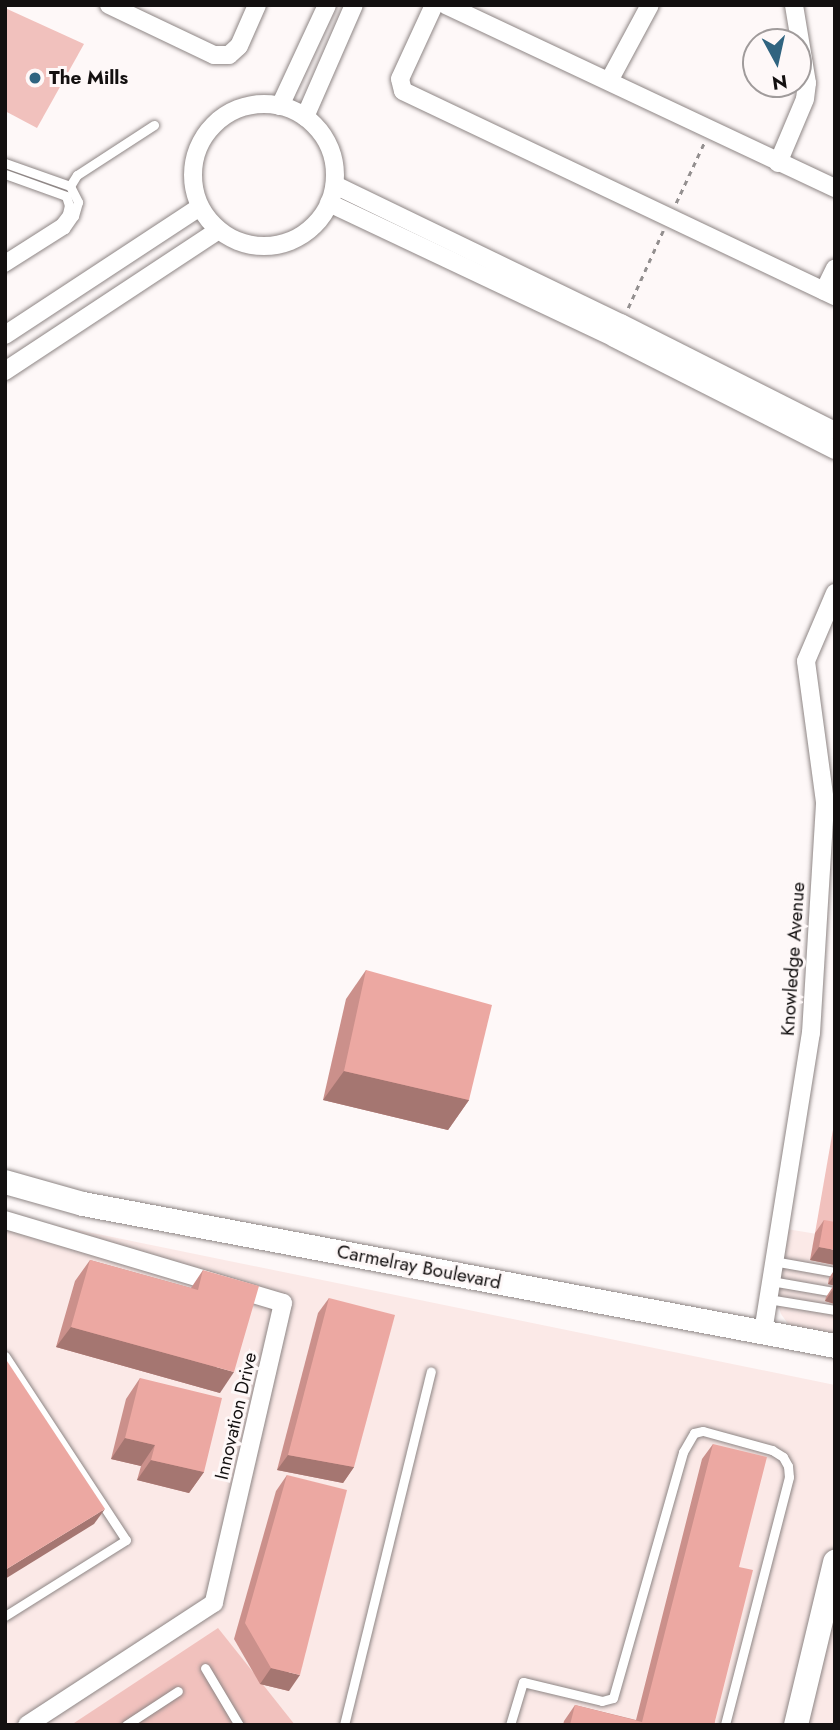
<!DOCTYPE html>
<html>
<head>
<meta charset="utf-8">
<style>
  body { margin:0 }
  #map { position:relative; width:840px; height:1730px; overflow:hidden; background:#fef8f8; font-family:Jost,sans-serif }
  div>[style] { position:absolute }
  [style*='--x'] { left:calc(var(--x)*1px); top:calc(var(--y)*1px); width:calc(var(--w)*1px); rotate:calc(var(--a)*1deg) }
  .built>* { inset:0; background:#fbe9e7 }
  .green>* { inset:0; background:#f1c1bd }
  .path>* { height:2.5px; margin-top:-1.25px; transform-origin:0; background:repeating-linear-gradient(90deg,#938f8f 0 5px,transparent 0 10px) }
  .roads { filter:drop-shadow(0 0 2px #8e8685) drop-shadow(0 0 2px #8e8685) }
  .lane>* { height:9px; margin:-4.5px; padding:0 4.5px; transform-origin:4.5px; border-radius:4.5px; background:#fff }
  .street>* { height:18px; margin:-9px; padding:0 9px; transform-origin:9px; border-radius:9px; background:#fff }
  .street>.ring { margin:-9px; padding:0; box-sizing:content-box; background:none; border:18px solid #fff; border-radius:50% }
  .secondary>* { height:24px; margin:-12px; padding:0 12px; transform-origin:12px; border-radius:12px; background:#fff }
  .wall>* { inset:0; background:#cb908b }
  .shaded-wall>* { inset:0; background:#a57671 }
  .building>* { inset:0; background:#eca8a2 }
  .dots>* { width:19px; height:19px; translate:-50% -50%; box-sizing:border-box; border:4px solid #fef8f8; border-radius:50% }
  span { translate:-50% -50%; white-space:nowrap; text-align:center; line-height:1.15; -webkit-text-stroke:6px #fef8f8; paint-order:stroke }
  .poi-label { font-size:19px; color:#131010; font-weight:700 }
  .left { translate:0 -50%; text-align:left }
  .street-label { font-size:19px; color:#131010 }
  .frame { position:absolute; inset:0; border:7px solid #131010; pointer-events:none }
  .north { position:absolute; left:742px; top:28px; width:70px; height:70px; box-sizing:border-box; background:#fef8f8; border:2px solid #a09b9b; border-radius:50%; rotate:172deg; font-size:19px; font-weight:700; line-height:28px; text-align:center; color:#131010 }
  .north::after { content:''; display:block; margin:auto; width:24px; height:32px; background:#306480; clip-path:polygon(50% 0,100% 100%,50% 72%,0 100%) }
</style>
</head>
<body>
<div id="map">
  <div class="built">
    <div style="clip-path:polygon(5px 1215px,835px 1385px,835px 1725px,5px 1725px)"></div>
    <div style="clip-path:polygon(787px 1229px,835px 1237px,835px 1339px,794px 1332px,781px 1314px,777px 1300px)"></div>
  </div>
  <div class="green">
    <div style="clip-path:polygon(5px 8px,84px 44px,37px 128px,5px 111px)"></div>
    <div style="clip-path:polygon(835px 1118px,835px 1237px,815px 1233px)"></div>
    <div style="clip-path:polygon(218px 1628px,295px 1725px,71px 1725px)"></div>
  </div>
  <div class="path">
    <div style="--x:676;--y:203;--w:66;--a:-65"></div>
    <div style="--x:628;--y:308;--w:85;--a:-65.6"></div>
  </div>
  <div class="roads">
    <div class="lane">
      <div style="--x:5;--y:163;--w:69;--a:19.5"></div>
      <div style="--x:70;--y:186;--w:18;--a:63"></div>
      <div style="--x:78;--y:202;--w:15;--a:106"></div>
      <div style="--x:74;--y:216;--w:16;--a:125"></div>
      <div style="--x:65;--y:229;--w:71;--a:147.7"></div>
      <div style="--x:5;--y:174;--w:65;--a:19.8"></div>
      <div style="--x:66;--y:196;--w:9;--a:72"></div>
      <div style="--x:69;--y:205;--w:9;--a:103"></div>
      <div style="--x:67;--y:214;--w:11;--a:128"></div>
      <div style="--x:60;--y:223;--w:65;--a:147.5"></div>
      <div style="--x:70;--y:186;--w:13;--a:-58"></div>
      <div style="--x:77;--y:175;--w:92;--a:-33"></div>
      <div style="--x:773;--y:1261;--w:63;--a:10.1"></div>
      <div style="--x:771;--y:1281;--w:65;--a:9.8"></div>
      <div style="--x:768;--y:1299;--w:68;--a:9.3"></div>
      <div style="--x:5;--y:1356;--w:220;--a:56.7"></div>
      <div style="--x:126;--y:1540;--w:143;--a:147.9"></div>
      <div style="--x:205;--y:1668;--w:66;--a:59.2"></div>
      <div style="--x:126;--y:1725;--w:62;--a:-33.2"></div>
      <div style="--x:344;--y:1725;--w:364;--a:-76.2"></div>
      <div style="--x:510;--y:1725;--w:45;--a:-73.2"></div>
      <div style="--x:523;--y:1682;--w:81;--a:13.5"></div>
      <div style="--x:602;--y:1701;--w:11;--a:-15"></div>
      <div style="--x:613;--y:1698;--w:256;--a:-74.1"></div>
      <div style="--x:683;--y:1452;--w:22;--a:-60"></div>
      <div style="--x:694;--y:1433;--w:9;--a:-13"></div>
      <div style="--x:703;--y:1431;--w:72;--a:15.4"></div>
      <div style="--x:772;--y:1450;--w:13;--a:32"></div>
      <div style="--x:783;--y:1457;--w:10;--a:61"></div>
      <div style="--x:788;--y:1466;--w:11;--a:85"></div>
      <div style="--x:789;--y:1477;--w:256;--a:104.5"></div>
    </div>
    <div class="street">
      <div style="--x:109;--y:5;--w:116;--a:25.5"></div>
      <div style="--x:214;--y:55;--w:15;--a:0"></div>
      <div style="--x:229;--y:55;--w:13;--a:-42"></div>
      <div style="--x:239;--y:46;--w:45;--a:-66.3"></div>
      <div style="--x:434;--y:5;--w:81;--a:114.7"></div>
      <div style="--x:400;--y:79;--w:12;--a:76"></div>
      <div style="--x:403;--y:91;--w:478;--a:25.4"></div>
      <div style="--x:446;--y:5;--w:430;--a:25.2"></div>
      <div style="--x:609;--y:81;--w:86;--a:-61.7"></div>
      <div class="ring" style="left:193px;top:104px;width:124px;height:124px"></div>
      <div style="--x:280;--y:106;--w:111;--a:-65"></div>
      <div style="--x:305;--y:117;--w:122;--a:-66.4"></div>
      <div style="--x:778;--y:163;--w:69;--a:-67.1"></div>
      <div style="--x:805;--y:99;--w:16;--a:-83"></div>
      <div style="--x:807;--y:83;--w:79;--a:-99.5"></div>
      <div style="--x:335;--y:185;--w:318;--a:25.8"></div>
      <div style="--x:621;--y:323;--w:240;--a:26.8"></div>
      <div style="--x:329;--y:203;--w:315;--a:25.3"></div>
      <div style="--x:614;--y:338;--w:248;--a:26.9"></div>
      <div style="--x:824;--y:291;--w:25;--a:-64"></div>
      <div style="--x:5;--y:335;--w:233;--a:-33.3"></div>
      <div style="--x:5;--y:371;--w:256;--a:-33.4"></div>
      <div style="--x:5;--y:1220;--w:290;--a:16.6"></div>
      <div style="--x:283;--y:1303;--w:308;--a:103"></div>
      <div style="--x:214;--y:1603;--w:223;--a:146.9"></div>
      <div style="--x:763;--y:1332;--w:303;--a:-80.9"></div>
      <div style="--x:811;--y:1033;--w:231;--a:-86.5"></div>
      <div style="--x:825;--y:802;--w:142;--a:-97.7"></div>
      <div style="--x:806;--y:661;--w:74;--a:-66.9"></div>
    </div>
    <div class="secondary">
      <div style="--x:5;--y:1182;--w:81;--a:15.8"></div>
      <div style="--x:83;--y:1204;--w:765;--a:10.69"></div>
      <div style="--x:796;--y:1725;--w:168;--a:-76.5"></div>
    </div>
  </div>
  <div class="wall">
    <div style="clip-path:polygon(366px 970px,469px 1100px,448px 1130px,323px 1100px,346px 999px)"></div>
    <div style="clip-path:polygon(824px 1220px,835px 1265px,810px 1260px,815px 1233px)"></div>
    <div style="clip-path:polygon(90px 1260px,191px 1288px,203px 1270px,220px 1393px,56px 1347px,75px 1281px)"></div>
    <div style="clip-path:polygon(835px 1269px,835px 1304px,825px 1301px,826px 1297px,834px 1285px,828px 1284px,829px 1278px)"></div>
    <div style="clip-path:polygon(329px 1298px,354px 1467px,343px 1483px,277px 1470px,318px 1313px)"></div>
    <div style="clip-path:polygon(140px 1378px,204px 1472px,189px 1493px,137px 1480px,141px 1466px,111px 1459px,126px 1399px)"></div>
    <div style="clip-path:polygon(713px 1444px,739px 1567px,714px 1725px,563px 1725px,564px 1721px,575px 1705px,636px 1720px,702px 1459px)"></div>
    <div style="clip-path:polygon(287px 1475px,289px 1691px,260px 1684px,234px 1639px,276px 1491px)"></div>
  </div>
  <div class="shaded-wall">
    <div style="clip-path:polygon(344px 1071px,469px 1100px,448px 1130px,323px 1100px)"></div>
    <div style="clip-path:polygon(819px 1247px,835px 1250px,835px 1265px,810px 1260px)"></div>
    <div style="clip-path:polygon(835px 1274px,835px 1286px,828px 1284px)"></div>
    <div style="clip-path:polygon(834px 1288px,835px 1304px,825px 1301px)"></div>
    <div style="clip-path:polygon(71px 1327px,234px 1372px,220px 1393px,56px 1347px)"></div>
    <div style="clip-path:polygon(125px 1438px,155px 1445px,141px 1466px,111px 1459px)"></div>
    <div style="clip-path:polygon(288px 1455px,354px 1467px,343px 1483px,277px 1470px)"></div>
    <div style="clip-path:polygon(151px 1460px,204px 1472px,189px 1493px,137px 1480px)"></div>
    <div style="clip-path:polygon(105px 1509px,94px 1524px,5px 1579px,5px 1570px)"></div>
    <div style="clip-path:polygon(271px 1668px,300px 1675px,289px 1691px,260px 1684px)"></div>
  </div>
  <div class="building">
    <div style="clip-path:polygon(366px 970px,492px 1005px,469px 1100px,344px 1071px)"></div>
    <div style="clip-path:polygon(824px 1220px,835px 1222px,835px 1250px,819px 1247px)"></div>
    <div style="clip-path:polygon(90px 1260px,198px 1290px,203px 1270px,259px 1286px,234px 1372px,71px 1327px)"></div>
    <div style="clip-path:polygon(329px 1298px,395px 1315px,354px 1467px,288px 1455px)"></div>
    <div style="clip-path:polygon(5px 1358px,105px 1509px,5px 1570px)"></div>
    <div style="clip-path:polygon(140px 1378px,222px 1398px,204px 1472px,151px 1460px,155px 1445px,125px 1438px)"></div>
    <div style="clip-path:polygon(713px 1444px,767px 1457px,739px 1567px,753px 1570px,714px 1725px,570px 1725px,575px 1705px,642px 1722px)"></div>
    <div style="clip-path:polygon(287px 1475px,347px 1490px,300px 1675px,271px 1668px,245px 1623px)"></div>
  </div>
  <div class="dots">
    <div style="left:35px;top:78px;background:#306480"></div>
  </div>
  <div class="poi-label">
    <span class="left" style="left:49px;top:78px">The Mills</span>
  </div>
  <div class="street-label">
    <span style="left:793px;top:959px;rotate:-86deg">Knowledge Avenue</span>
    <span style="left:419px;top:1267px;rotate:11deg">Carmelray Boulevard</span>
    <span style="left:236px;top:1416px;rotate:-77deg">Innovation Drive</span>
  </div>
  <div class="frame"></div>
  <div class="north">N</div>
</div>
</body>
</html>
